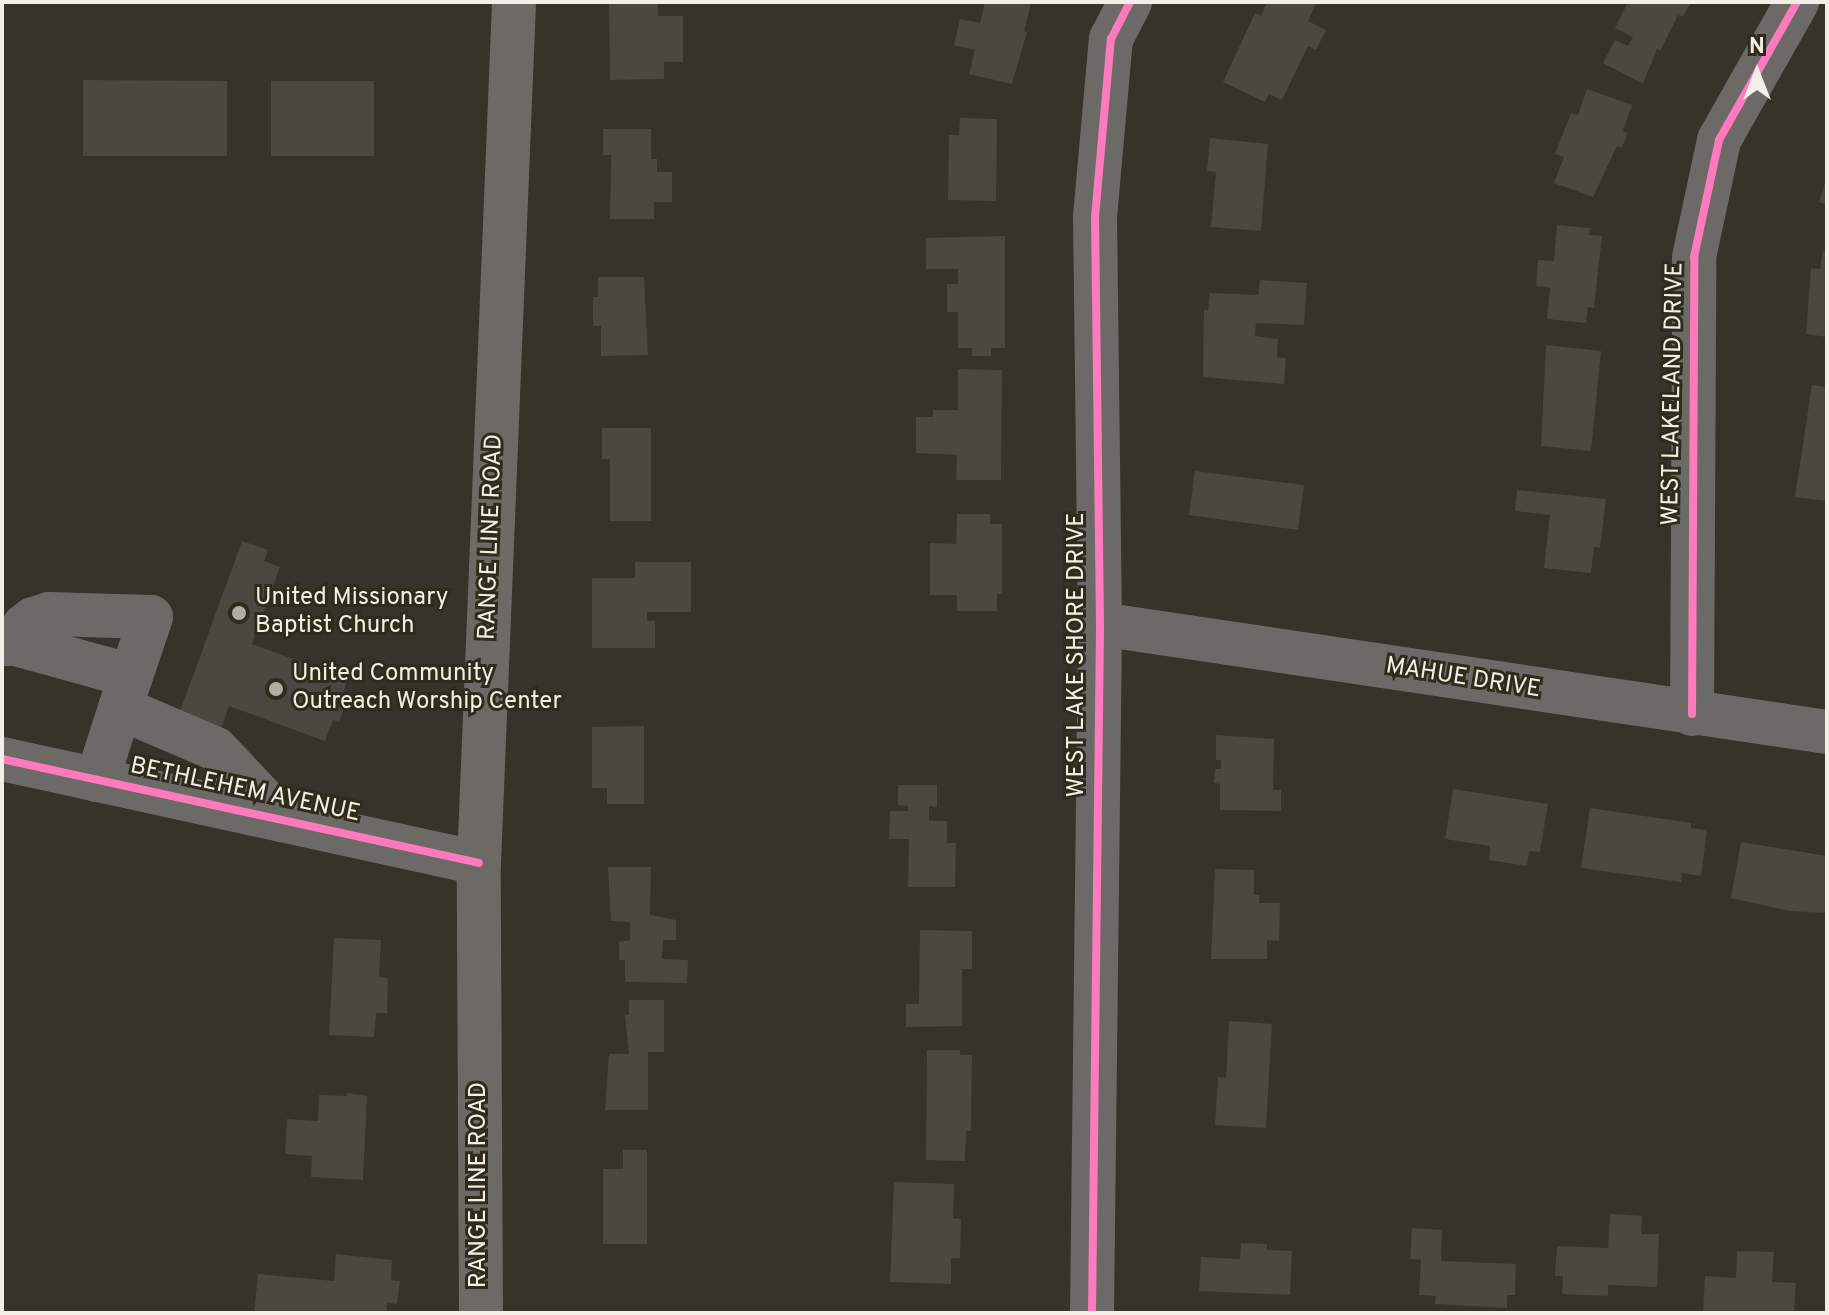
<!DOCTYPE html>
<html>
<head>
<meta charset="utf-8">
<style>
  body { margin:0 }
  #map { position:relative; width:1829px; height:1315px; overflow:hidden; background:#35332a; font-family:Overpass,sans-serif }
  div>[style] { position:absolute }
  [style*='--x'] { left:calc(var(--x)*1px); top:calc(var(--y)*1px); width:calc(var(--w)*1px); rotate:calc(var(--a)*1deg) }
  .building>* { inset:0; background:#4a4840 }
  .minor>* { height:44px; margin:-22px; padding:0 22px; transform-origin:22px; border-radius:22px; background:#6b6a66 }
  .major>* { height:44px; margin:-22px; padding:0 22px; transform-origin:22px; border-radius:22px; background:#6b6a64 }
  .cycleway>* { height:8px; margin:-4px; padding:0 4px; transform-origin:4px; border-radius:4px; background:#fd7abc }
  .dots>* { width:22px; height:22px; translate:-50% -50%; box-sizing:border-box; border:4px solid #2f2c1c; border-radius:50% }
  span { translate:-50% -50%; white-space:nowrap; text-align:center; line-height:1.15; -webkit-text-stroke:6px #2f2c1c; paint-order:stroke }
  .street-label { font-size:24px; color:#f2f0e6 }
  .poi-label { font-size:24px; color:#f2f0e6 }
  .left { translate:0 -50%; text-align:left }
  .frame { position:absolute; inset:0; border:4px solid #f2f0e6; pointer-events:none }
  .north { position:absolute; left:1717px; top:32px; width:80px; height:80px; -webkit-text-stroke:6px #2f2c1c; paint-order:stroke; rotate:0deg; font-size:22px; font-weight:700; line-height:32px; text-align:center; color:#f2f0e6 }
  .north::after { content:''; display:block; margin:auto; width:28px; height:36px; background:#f2f0e6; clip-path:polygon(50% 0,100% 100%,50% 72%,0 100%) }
</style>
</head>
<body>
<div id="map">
  <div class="building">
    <div style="clip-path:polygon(609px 2px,658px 2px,658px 16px,683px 16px,683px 62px,664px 62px,664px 79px,610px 80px)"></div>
    <div style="clip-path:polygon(985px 2px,1031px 3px,1024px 31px,1027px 32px,1012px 84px,969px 74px,975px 50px,954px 45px,960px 19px,980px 23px)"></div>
    <div style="clip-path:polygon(1267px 2px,1317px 2px,1308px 21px,1326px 30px,1316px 50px,1308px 46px,1282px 100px,1269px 94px,1265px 102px,1223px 82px,1255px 13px,1261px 16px)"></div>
    <div style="clip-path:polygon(1628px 2px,1691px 2px,1683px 17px,1678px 15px,1660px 51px,1657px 49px,1643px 84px,1603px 63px,1615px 40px,1628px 46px,1633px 37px,1615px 28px)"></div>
    <div style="clip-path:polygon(83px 80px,227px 81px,227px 156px,83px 156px)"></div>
    <div style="clip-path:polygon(271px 81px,374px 81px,374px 156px,271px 156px)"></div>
    <div style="clip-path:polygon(1587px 89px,1632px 105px,1623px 131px,1628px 133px,1622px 148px,1617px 146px,1593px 197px,1554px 183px,1564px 157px,1555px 154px,1571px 113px,1578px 115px)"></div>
    <div style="clip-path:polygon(960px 118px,997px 119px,996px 201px,948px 200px,949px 135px,959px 135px)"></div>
    <div style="clip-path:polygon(603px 129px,651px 129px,651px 159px,657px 159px,657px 172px,672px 172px,672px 202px,654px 202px,654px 219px,610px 219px,611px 155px,603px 155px)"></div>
    <div style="clip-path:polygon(1210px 138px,1268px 144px,1261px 231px,1211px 227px,1216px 172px,1207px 171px)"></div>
    <div style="clip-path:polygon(1826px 180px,1827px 180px,1827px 205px,1819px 202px)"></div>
    <div style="clip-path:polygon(1557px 225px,1590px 228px,1589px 235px,1602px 236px,1594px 308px,1588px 307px,1586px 323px,1547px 319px,1550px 288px,1536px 286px,1538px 260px,1554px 261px)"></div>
    <div style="clip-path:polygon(1005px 236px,1005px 348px,991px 348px,991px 356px,972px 356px,972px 348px,958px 348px,958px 312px,947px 312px,947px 284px,958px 284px,958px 269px,926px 269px,926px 238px)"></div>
    <div style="clip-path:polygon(1823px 251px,1827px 251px,1827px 337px,1806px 334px,1811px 268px,1820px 269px)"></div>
    <div style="clip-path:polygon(598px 277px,644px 277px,648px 355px,601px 356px,601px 326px,593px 326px,593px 297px,598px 297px)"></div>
    <div style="clip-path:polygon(1260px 280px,1307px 283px,1304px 325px,1256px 323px,1255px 336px,1278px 339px,1277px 357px,1286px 358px,1284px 384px,1203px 377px,1204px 310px,1208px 310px,1210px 293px,1258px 295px)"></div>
    <div style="clip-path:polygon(1546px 345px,1601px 351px,1591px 451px,1541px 446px)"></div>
    <div style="clip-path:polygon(958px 369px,1002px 370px,1001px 480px,956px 480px,957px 455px,916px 453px,916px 417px,933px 417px,933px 410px,958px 410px)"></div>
    <div style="clip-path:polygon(1812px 385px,1827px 387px,1827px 501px,1795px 497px)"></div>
    <div style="clip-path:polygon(602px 428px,651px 428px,651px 521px,610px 521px,610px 459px,602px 459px)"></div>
    <div style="clip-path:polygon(1195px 471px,1304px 485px,1298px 530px,1189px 515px)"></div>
    <div style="clip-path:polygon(1517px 490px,1606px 499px,1600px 548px,1594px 547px,1591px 573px,1544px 568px,1550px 515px,1515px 511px)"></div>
    <div style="clip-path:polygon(957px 514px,990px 514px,990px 524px,1002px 524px,1002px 594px,997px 594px,997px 611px,957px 611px,957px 595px,930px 595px,930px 543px,956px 544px)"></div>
    <div style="clip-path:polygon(242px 541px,268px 550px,264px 561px,280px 567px,252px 644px,348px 679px,340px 700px,346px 702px,339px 722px,333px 720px,325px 741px,229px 706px,220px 732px,178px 717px)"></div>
    <div style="clip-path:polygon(635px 562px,691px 562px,691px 612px,647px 612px,647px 621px,655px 621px,655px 648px,592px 648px,592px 578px,635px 578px)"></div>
    <div style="clip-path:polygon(644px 726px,644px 804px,607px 804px,607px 788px,592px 788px,592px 727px)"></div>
    <div style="clip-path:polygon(1216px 735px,1274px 739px,1273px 790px,1281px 790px,1281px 811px,1220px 810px,1220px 784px,1214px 783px,1215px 769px,1221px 769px,1221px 760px,1216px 760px)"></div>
    <div style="clip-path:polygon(898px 785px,937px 785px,937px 807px,929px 806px,929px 821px,947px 821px,947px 843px,956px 843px,955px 887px,908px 887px,909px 839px,889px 839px,890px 811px,908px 811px,908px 806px,898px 805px)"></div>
    <div style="clip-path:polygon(1453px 789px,1548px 804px,1540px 852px,1529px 851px,1527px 866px,1489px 860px,1490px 846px,1445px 839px)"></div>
    <div style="clip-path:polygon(1590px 808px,1691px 823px,1691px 828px,1707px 830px,1701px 876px,1682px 873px,1681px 882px,1581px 868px)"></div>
    <div style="clip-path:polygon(1741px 842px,1827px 856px,1825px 913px,1790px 911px,1731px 898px)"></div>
    <div style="clip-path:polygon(608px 867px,651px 867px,650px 915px,676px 920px,676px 940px,663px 940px,662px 959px,688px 960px,687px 983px,625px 982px,625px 960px,619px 960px,619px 942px,630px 940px,630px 922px,611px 921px)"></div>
    <div style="clip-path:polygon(1215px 869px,1254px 870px,1254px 895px,1259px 895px,1259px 903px,1280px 903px,1279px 941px,1267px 940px,1267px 959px,1211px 959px)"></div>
    <div style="clip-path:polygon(920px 930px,972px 931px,972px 969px,962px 969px,962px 1026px,906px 1027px,906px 1004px,919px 1004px)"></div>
    <div style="clip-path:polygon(334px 938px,381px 940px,379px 977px,388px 978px,387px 1013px,376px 1013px,374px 1037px,329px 1035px)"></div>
    <div style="clip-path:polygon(629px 1000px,664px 1000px,664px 1052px,648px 1052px,648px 1110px,605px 1110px,609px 1054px,629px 1054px,625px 1015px,629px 1015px)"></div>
    <div style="clip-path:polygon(1229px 1021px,1272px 1024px,1266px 1128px,1215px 1125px,1218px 1077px,1226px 1078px)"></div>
    <div style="clip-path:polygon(927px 1050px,960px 1050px,960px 1055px,972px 1055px,971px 1131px,966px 1131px,965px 1161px,926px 1160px)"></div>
    <div style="clip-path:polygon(347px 1093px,367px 1096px,363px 1180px,311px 1177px,312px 1156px,285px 1154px,287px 1119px,318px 1121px,319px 1095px,347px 1096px)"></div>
    <div style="clip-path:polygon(623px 1150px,647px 1150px,647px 1244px,603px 1244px,603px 1169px,623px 1169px)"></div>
    <div style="clip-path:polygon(894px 1182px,954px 1184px,953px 1218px,961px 1219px,960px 1258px,951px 1258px,951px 1284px,890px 1282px)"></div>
    <div style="clip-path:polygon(1610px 1214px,1642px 1216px,1641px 1234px,1659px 1234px,1657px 1287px,1608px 1285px,1608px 1296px,1562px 1294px,1563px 1276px,1555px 1276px,1557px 1246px,1608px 1248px)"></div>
    <div style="clip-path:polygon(1412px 1228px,1442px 1230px,1441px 1261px,1516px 1264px,1515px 1295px,1507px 1295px,1507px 1308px,1435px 1304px,1436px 1296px,1419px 1295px,1421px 1260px,1410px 1259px)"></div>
    <div style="clip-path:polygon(1241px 1243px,1267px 1244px,1267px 1250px,1292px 1251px,1290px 1295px,1199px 1291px,1201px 1257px,1240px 1259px)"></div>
    <div style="clip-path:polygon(1737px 1251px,1774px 1252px,1772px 1282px,1796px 1283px,1794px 1313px,1703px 1313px,1705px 1276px,1736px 1278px)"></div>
    <div style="clip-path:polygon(336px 1254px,392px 1260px,391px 1280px,400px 1281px,397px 1304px,387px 1303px,386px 1313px,254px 1313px,258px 1274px,334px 1281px)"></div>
  </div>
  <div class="minor">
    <div style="--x:1100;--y:624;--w:735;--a:8.45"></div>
    <div style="--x:2;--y:644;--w:14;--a:0"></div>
    <div style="--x:16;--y:644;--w:119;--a:15.5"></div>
    <div style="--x:131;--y:676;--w:28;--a:109"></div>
    <div style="--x:16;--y:644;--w:20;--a:-66"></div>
    <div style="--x:24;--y:626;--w:11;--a:-38"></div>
    <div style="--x:33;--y:619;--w:17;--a:-17"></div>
    <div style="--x:49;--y:614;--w:102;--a:1.7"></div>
    <div style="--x:151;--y:617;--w:62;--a:108.7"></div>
    <div style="--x:1692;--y:714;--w:457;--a:-89.7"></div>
    <div style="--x:1694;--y:257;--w:120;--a:-77.9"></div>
    <div style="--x:1719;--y:140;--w:159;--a:-60.5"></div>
    <div style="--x:2;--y:759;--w:488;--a:12.3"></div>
    <div style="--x:97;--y:780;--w:76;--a:-72.3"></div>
    <div style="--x:120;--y:708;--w:104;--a:23.1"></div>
    <div style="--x:216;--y:749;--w:98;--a:46.7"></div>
    <div style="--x:1092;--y:1313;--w:689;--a:-89.33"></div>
    <div style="--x:1100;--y:624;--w:407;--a:-90.7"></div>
    <div style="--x:1095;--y:217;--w:179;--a:-84.9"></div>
    <div style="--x:1111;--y:39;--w:42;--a:-62.8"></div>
  </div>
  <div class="major">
    <div style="--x:481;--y:1313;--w:450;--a:-90.3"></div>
    <div style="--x:479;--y:863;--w:862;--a:-87.67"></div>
  </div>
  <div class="cycleway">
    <div style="--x:1692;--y:714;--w:457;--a:-89.7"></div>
    <div style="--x:1694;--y:257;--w:120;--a:-77.9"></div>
    <div style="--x:1719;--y:140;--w:159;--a:-60.5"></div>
    <div style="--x:2;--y:759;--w:488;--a:12.3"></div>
    <div style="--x:1092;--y:1313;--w:689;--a:-89.33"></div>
    <div style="--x:1100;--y:624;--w:407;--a:-90.7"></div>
    <div style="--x:1095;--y:217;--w:179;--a:-84.9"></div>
    <div style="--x:1111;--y:39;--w:42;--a:-62.8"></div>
  </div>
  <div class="dots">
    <div style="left:239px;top:613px;background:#b0aea4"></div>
    <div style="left:276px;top:689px;background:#b0aea4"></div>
  </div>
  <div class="street-label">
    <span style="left:1674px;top:394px;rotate:-89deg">WEST LAKELAND DRIVE</span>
    <span style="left:492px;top:537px;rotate:-88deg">RANGE LINE ROAD</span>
    <span style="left:1078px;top:655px;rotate:-90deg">WEST LAKE SHORE DRIVE</span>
    <span style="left:1463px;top:679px;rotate:9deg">MAHUE DRIVE</span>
    <span style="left:245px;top:791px;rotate:12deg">BETHLEHEM AVENUE</span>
    <span style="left:480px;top:1185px;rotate:-90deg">RANGE LINE ROAD</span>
  </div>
  <div class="poi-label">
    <span class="left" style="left:255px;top:613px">United Missionary<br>Baptist Church</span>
    <span class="left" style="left:292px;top:689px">United Community<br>Outreach Worship Center</span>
  </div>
  <div class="frame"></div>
  <div class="north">N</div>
</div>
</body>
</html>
